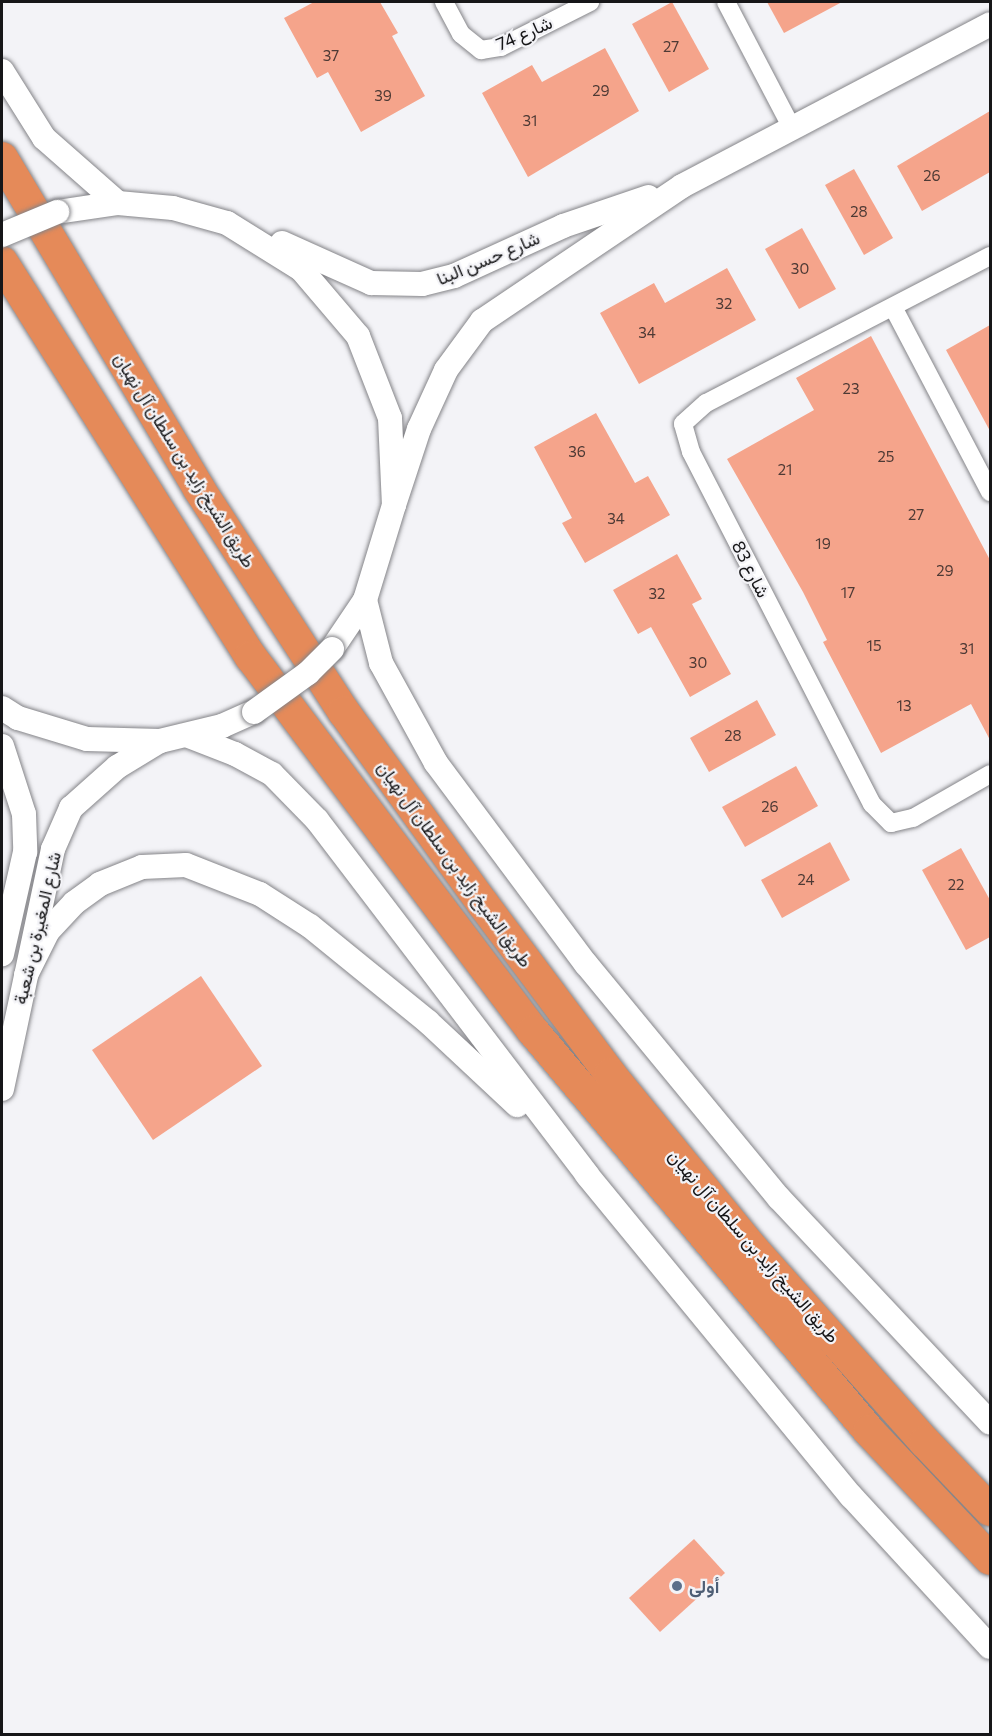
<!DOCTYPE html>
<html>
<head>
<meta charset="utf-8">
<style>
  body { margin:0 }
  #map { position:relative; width:992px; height:1736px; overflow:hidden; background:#f3f3f7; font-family:Commissioner,Vazirmatn,sans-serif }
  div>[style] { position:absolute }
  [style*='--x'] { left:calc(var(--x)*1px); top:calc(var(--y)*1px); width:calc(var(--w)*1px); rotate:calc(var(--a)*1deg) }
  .building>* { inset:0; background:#f5a48b }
  .roads { filter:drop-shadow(0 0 2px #848488) drop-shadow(0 0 2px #848488) }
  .street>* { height:18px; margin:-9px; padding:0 9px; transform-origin:9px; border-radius:9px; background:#fff }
  .secondary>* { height:24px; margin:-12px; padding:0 12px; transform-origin:12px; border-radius:12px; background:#fff }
  .highway>* { height:32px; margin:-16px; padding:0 16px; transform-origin:16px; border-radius:16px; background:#e58a59 }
  .bridges { filter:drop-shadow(0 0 2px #848488) drop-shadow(0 0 2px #848488) }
  .secondary-bridge>* { height:24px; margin:-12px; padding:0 12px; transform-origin:12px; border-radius:12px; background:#fff }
  .dots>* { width:16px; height:16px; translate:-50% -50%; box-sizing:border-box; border:3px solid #f3f3f7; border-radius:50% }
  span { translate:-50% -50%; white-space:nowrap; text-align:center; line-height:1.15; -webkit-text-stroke:4.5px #f3f3f7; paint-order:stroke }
  .number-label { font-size:15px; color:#4e3a35 }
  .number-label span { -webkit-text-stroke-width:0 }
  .street-label { font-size:18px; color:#161618 }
  .service-label { font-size:18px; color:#4e5e75; font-weight:700 }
  .left { translate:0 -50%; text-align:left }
  .frame { position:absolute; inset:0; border:3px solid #161618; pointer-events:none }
</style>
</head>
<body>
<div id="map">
  <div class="building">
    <div style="clip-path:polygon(314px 2px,380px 2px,398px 33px,392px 36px,425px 96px,361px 132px,328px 72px,317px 78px,284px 18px)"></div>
    <div style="clip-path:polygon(672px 2px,709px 69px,669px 92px,632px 24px)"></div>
    <div style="clip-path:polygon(767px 2px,842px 2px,784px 33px)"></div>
    <div style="clip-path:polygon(605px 48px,639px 111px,528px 177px,482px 93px,532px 65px,542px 82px)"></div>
    <div style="clip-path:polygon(990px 111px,990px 172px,922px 211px,897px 166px)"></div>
    <div style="clip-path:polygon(854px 169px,893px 238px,864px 255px,825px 185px)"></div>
    <div style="clip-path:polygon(802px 228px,836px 289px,799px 309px,765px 249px)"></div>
    <div style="clip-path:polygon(727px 268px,756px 320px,639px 384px,600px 313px,654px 283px,665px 303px)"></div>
    <div style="clip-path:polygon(990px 325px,990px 431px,946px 350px)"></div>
    <div style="clip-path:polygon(871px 336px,990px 560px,990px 740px,971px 704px,881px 753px,823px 642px,827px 640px,803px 592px,727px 459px,814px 410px,796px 378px)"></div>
    <div style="clip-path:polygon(596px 413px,635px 483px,648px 476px,670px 515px,585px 563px,562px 523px,572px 518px,534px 447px)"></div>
    <div style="clip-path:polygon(677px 554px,702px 599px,692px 604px,731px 674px,690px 697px,651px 627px,638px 634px,613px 590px)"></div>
    <div style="clip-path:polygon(757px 700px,776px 735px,709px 772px,690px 738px)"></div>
    <div style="clip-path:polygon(796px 766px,818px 806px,745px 847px,722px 807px)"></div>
    <div style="clip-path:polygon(830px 842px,850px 880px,782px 918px,761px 880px)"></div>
    <div style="clip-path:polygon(961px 848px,990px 900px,990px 937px,966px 950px,922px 870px)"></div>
    <div style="clip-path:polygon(201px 976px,262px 1066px,153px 1140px,92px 1050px)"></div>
    <div style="clip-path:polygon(694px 1539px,725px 1573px,660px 1632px,629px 1598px)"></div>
  </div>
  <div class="roads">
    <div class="street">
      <div style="--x:444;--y:2;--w:36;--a:62"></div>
      <div style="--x:461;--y:34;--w:26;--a:39"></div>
      <div style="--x:481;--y:50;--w:20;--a:-9"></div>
      <div style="--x:501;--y:47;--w:100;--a:-26.8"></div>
      <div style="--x:726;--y:2;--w:142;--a:62.4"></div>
      <div style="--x:990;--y:256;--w:320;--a:152.6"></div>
      <div style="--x:706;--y:403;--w:31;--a:138"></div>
      <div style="--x:683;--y:424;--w:29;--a:74"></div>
      <div style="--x:691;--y:452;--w:396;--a:62.8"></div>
      <div style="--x:872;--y:804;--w:27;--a:45"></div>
      <div style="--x:891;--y:823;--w:23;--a:-13"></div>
      <div style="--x:913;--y:818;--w:89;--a:-29.7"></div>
      <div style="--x:894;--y:309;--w:207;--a:62.3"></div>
    </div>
    <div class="secondary">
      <div style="--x:2;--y:71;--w:79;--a:57.9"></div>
      <div style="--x:44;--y:138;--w:98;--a:41.3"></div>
      <div style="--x:57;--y:212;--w:62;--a:-8.4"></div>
      <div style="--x:118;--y:203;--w:55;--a:5.2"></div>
      <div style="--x:173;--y:208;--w:56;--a:15.5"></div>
      <div style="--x:227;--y:223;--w:87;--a:31.9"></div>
      <div style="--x:301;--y:269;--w:88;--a:49.6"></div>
      <div style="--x:358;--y:336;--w:88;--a:68.7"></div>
      <div style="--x:390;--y:418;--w:87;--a:87.4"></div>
      <div style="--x:394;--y:505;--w:99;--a:107"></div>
      <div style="--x:365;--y:600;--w:59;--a:124"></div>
      <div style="--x:282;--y:243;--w:98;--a:24.2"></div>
      <div style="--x:371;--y:283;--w:51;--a:1.1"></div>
      <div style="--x:422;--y:284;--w:33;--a:-14"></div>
      <div style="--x:454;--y:276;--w:120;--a:-24.6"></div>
      <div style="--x:563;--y:226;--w:90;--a:-18.8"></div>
      <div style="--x:394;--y:505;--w:80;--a:-71.8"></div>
      <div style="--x:419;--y:429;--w:65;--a:-65.4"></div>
      <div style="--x:446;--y:370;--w:61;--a:-53.7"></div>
      <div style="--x:482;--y:321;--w:241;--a:-34"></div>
      <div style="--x:682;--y:186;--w:348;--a:-27.7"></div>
      <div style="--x:365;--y:600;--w:65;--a:75.7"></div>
      <div style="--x:381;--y:663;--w:114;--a:61.2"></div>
      <div style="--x:436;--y:763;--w:251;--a:53.3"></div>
      <div style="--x:586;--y:964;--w:303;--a:50.5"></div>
      <div style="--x:779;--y:1198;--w:308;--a:46.8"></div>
      <div style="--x:2;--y:708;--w:19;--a:32"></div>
      <div style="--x:18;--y:718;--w:72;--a:16.9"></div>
      <div style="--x:87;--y:739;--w:73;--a:1.6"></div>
      <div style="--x:160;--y:741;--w:64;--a:-13.6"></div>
      <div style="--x:222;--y:726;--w:35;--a:-24"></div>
      <div style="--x:189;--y:736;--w:49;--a:21.4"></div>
      <div style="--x:235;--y:754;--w:42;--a:28.4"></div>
      <div style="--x:272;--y:774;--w:64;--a:45.6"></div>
      <div style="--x:317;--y:820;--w:446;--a:52.7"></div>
      <div style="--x:587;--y:1175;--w:416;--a:50.6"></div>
      <div style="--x:851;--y:1496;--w:205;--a:47.4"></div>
      <div style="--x:2;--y:746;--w:71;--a:72.1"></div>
      <div style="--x:24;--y:814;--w:38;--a:88"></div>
      <div style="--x:25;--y:852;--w:105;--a:102.7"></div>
      <div style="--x:26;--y:975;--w:49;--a:-63.4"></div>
      <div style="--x:48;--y:931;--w:38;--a:-47"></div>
      <div style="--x:74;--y:903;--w:32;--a:-36"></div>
      <div style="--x:100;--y:884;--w:45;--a:-22"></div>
      <div style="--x:142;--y:867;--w:44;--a:-2.6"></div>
      <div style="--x:186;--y:865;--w:79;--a:21.4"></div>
      <div style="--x:260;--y:894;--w:59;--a:32.6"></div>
      <div style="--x:310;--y:926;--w:152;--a:39.1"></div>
      <div style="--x:428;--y:1022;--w:122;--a:43"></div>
      <div style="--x:2;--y:1089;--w:245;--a:-78"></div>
      <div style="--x:53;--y:849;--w:45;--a:-66.3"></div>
      <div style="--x:71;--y:808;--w:62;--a:-41.7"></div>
      <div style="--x:117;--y:767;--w:50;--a:-31.2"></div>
    </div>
    <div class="highway">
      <div style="--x:2;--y:158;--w:385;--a:59.2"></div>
      <div style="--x:199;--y:489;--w:266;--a:57"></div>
      <div style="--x:344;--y:712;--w:237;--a:54.1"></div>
      <div style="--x:483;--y:904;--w:212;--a:53.2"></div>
      <div style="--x:610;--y:1074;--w:225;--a:50.8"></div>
      <div style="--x:752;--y:1248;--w:260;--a:48.3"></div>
      <div style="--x:925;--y:1442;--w:94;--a:46.3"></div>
      <div style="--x:2;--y:262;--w:467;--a:57.8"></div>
      <div style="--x:251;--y:657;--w:468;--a:53"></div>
      <div style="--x:533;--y:1031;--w:522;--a:49.97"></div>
      <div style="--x:869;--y:1431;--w:176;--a:46.6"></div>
    </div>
  </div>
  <div class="bridges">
    <div class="secondary-bridge">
      <div style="--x:2;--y:235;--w:60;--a:-22.7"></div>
      <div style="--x:254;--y:712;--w:67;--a:-35.8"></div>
      <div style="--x:308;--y:673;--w:34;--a:-45"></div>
    </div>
  </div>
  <div class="dots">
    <div style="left:677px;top:1586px;background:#5c6f8a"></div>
  </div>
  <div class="number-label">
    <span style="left:671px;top:47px">27</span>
    <span style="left:331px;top:56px">37</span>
    <span style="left:601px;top:91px">29</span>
    <span style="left:383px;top:96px">39</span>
    <span style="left:530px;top:121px">31</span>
    <span style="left:932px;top:176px">26</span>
    <span style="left:859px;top:212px">28</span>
    <span style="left:800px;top:269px">30</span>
    <span style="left:724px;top:304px">32</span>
    <span style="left:647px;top:333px">34</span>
    <span style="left:851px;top:389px">23</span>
    <span style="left:577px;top:452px">36</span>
    <span style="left:886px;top:457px">25</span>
    <span style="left:785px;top:470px">21</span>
    <span style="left:916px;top:515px">27</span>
    <span style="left:616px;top:519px">34</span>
    <span style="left:823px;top:544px">19</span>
    <span style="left:945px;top:571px">29</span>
    <span style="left:848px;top:593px">17</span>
    <span style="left:657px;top:594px">32</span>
    <span style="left:874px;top:646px">15</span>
    <span style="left:967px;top:649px">31</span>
    <span style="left:698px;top:663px">30</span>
    <span style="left:904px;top:706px">13</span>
    <span style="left:733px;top:736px">28</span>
    <span style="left:770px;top:807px">26</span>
    <span style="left:806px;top:880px">24</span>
    <span style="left:956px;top:885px">22</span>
  </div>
  <div class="street-label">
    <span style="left:524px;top:33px;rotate:-24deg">شارع 74</span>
    <span style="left:488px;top:258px;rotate:-23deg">شارع حسن البنا</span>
    <span style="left:185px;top:460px;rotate:58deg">طريق الشيخ زايد بن سلطان آل نهيان</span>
    <span style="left:751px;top:569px;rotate:63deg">شارع 83</span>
    <span style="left:455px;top:864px;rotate:54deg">طريق الشيخ زايد بن سلطان آل نهيان</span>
    <span style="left:37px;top:928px;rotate:-77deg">شارع المغيرة بن شعبة</span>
    <span style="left:754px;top:1246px;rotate:49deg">طريق الشيخ زايد بن سلطان آل نهيان</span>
  </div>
  <div class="service-label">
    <span class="left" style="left:689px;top:1586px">أولى</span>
  </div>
  <div class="frame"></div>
</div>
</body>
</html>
